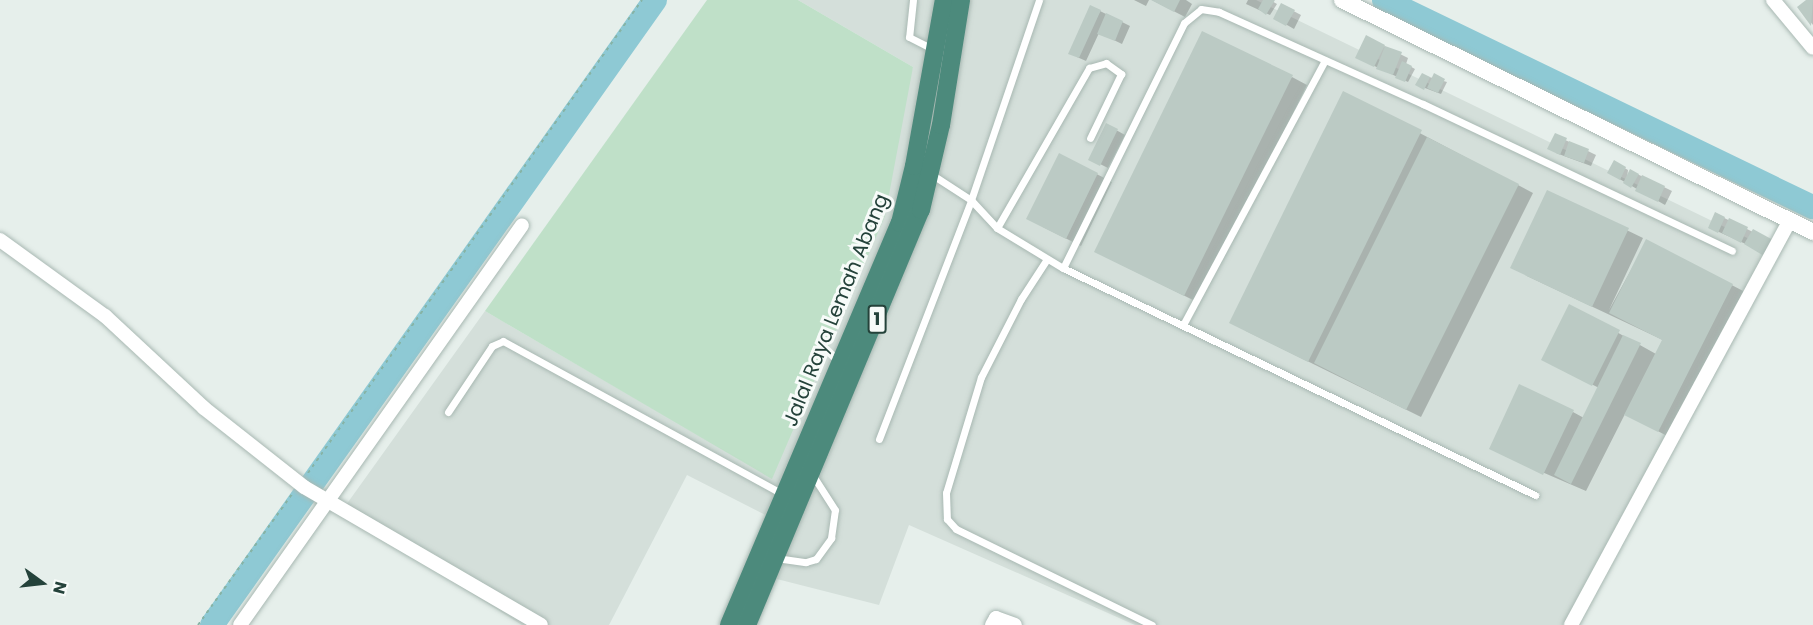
<!DOCTYPE html>
<html>
<head>
<meta charset="utf-8">
<style>
  body { margin:0 }
  #map { position:relative; width:1813px; height:625px; overflow:hidden; background:#e6efeb; font-family:Poppins,sans-serif }
  div>[style] { position:absolute }
  [style*='--x'] { left:calc(var(--x)*1px); top:calc(var(--y)*1px); width:calc(var(--w)*1px); rotate:calc(var(--a)*1deg) }
  .built>* { inset:0; background:#d4dfda }
  .green>* { inset:0; background:#bfe0c8 }
  .shadow>* { inset:0; background:#0003 }
  .river>* { height:24px; margin:-12px; padding:0 12px; transform-origin:12px; border-radius:12px; background:#8ec9d4 }
  .building>* { inset:0; background:#bbcac4 }
  .path>* { height:2px; margin-top:-1px; transform-origin:0; background:repeating-linear-gradient(90deg,#86b3a5 0 3px,transparent 0 7.5px) }
  .roads { filter:drop-shadow(0 0 2px #a8b8b2) drop-shadow(0 0 2px #a8b8b2) }
  .service>* { height:7px; margin:-3.5px; padding:0 3.5px; transform-origin:3.5px; border-radius:3.5px; background:#fff }
  .minor>* { height:14px; margin:-7px; padding:0 7px; transform-origin:7px; border-radius:7px; background:#fff }
  .tertiary>* { height:16px; margin:-8px; padding:0 8px; transform-origin:8px; border-radius:8px; background:#fff }
  .trunk>* { height:18px; margin:-9px; padding:0 9px; transform-origin:9px; border-radius:9px; background:#4c8a7c }
  span { translate:-50% -50%; white-space:nowrap; text-align:center; line-height:1.15; -webkit-text-stroke:6px #f7fbf9; paint-order:stroke }
  .shield-label span { padding:2px 4px; background:#f7fbf9; border:2px solid; border-radius:4px; -webkit-text-stroke-width:0 }
  .shield-label { font-size:18px; color:#24423a; font-weight:700 }
  .street-label { font-size:20px; color:#24423a }
  .north { position:absolute; left:12px; top:553px; width:60px; height:60px; -webkit-text-stroke:4px #f7fbf9; paint-order:stroke; rotate:105deg; font-size:16px; font-weight:700; line-height:24px; text-align:center; color:#24423a }
  .north::after { content:''; display:block; margin:auto; width:21px; height:27px; background:#24423a; clip-path:polygon(50% 0,100% 100%,50% 72%,0 100%) }
</style>
</head>
<body>
<div id="map">
  <div class="built">
    <div style="clip-path:polygon(798px 0,1256px 0,1772px 250px,1577px 625px,1135px 625px,909px 525px,879px 605px,769px 577px,789px 527px,687px 475px,609px 625px,522px 625px,341px 512px,485px 311px,772px 478px,913px 67px)"></div>
  </div>
  <div class="green">
    <div style="clip-path:polygon(707px 0,798px 0,913px 67px,885px 216px,772px 479px,485px 311px)"></div>
  </div>
  <div class="shadow">
    <div style="clip-path:polygon(1134px 0,1149px 0,1146px 6px)"></div>
    <div style="clip-path:polygon(1152px 0,1186px 0,1192px 4px,1185px 17px)"></div>
    <div style="clip-path:polygon(1248px 0,1270px 0,1277px 4px,1270px 15px,1246px 4px)"></div>
    <div style="clip-path:polygon(1809px 0,1813px 0,1813px 25px,1799px 8px)"></div>
    <div style="clip-path:polygon(1282px 5px,1301px 15px,1294px 29px,1275px 18px)"></div>
    <div style="clip-path:polygon(1100px 11px,1130px 26px,1122px 44px,1099px 33px,1086px 61px,1077px 57px)"></div>
    <div style="clip-path:polygon(1384px 46px,1408px 58px,1406px 64px,1415px 69px,1408px 82px,1364px 61px)"></div>
    <div style="clip-path:polygon(1422px 75px,1447px 82px,1441px 94px,1417px 85px)"></div>
    <div style="clip-path:polygon(1292px 77px,1307px 85px,1199px 303px,1110px 259px)"></div>
    <div style="clip-path:polygon(1344px 93px,1533px 193px,1421px 417px,1246px 331px)"></div>
    <div style="clip-path:polygon(1107px 125px,1125px 135px,1108px 168px,1090px 159px)"></div>
    <div style="clip-path:polygon(1555px 135px,1596px 155px,1591px 166px,1556px 153px)"></div>
    <div style="clip-path:polygon(1060px 155px,1112px 182px,1081px 246px,1043px 227px)"></div>
    <div style="clip-path:polygon(1614px 162px,1628px 170px,1627px 178px,1631px 171px,1672px 191px,1665px 205px,1609px 173px)"></div>
    <div style="clip-path:polygon(1548px 192px,1643px 238px,1609px 310px,1647px 241px,1747px 293px,1673px 439px,1625px 414px,1586px 491px,1505px 456px,1573px 412px,1584px 418px,1599px 388px,1558px 367px,1570px 306px,1656px 354px,1663px 340px,1527px 276px)"></div>
    <div style="clip-path:polygon(1716px 214px,1753px 232px,1748px 245px,1710px 228px)"></div>
  </div>
  <div class="river">
    <div style="--x:1384;--y:0;--w:476;--a:25.8"></div>
    <div style="--x:212;--y:625;--w:766;--a:-54.67"></div>
  </div>
  <div class="building">
    <div style="clip-path:polygon(1151px 0,1180px 0,1174px 12px)"></div>
    <div style="clip-path:polygon(1263px 0,1275px 0,1266px 15px,1258px 9px)"></div>
    <div style="clip-path:polygon(1806px 0,1813px 0,1811px 26px,1797px 7px)"></div>
    <div style="clip-path:polygon(1281px 3px,1295px 10px,1286px 26px,1273px 19px)"></div>
    <div style="clip-path:polygon(1090px 5px,1101px 10px,1079px 58px,1068px 54px)"></div>
    <div style="clip-path:polygon(1106px 13px,1123px 21px,1115px 41px,1097px 34px)"></div>
    <div style="clip-path:polygon(1202px 31px,1293px 75px,1184px 296px,1094px 252px)"></div>
    <div style="clip-path:polygon(1366px 35px,1385px 45px,1374px 67px,1355px 58px)"></div>
    <div style="clip-path:polygon(1385px 46px,1402px 52px,1393px 75px,1376px 69px)"></div>
    <div style="clip-path:polygon(1402px 61px,1412px 66px,1405px 82px,1395px 78px)"></div>
    <div style="clip-path:polygon(1422px 73px,1430px 77px,1424px 90px,1415px 85px)"></div>
    <div style="clip-path:polygon(1434px 73px,1445px 79px,1438px 93px,1427px 88px)"></div>
    <div style="clip-path:polygon(1343px 91px,1422px 130px,1308px 362px,1229px 323px)"></div>
    <div style="clip-path:polygon(1106px 123px,1118px 129px,1100px 166px,1088px 160px)"></div>
    <div style="clip-path:polygon(1555px 133px,1567px 138px,1560px 155px,1547px 149px)"></div>
    <div style="clip-path:polygon(1427px 137px,1519px 184px,1406px 410px,1314px 363px)"></div>
    <div style="clip-path:polygon(1569px 141px,1589px 149px,1584px 163px,1564px 156px)"></div>
    <div style="clip-path:polygon(1059px 153px,1098px 173px,1066px 239px,1026px 219px)"></div>
    <div style="clip-path:polygon(1614px 160px,1626px 167px,1620px 180px,1607px 173px)"></div>
    <div style="clip-path:polygon(1630px 169px,1639px 174px,1631px 188px,1623px 183px)"></div>
    <div style="clip-path:polygon(1642px 175px,1665px 186px,1658px 202px,1635px 191px)"></div>
    <div style="clip-path:polygon(1547px 190px,1629px 228px,1592px 307px,1510px 268px)"></div>
    <div style="clip-path:polygon(1715px 212px,1725px 217px,1718px 233px,1708px 228px)"></div>
    <div style="clip-path:polygon(1729px 218px,1748px 227px,1741px 243px,1722px 233px)"></div>
    <div style="clip-path:polygon(1753px 229px,1773px 240px,1764px 256px,1744px 244px)"></div>
    <div style="clip-path:polygon(1646px 239px,1733px 284px,1658px 432px,1624px 415px,1662px 340px,1609px 313px)"></div>
    <div style="clip-path:polygon(1569px 304px,1620px 330px,1592px 386px,1541px 360px)"></div>
    <div style="clip-path:polygon(1623px 335px,1641px 343px,1571px 484px,1554px 475px)"></div>
    <div style="clip-path:polygon(1519px 384px,1574px 410px,1543px 475px,1489px 449px)"></div>
  </div>
  <div class="path">
    <div style="--x:308;--y:473;--w:579;--a:-54.77"></div>
    <div style="--x:198;--y:625;--w:161;--a:-54.3"></div>
  </div>
  <div class="roads">
    <div class="service">
      <div style="--x:913;--y:0;--w:37;--a:96"></div>
      <div style="--x:909;--y:37;--w:28;--a:27"></div>
      <div style="--x:931;--y:174;--w:48;--a:33"></div>
      <div style="--x:971;--y:200;--w:38;--a:47"></div>
      <div style="--x:997;--y:228;--w:77;--a:31.2"></div>
      <div style="--x:1063;--y:268;--w:524;--a:25.68"></div>
      <div style="--x:997;--y:228;--w:185;--a:-60.1"></div>
      <div style="--x:1089;--y:68;--w:18;--a:-16"></div>
      <div style="--x:1106;--y:63;--w:19;--a:36"></div>
      <div style="--x:1121;--y:74;--w:71;--a:115.8"></div>
      <div style="--x:1047;--y:259;--w:48;--a:123"></div>
      <div style="--x:1021;--y:299;--w:88;--a:117.1"></div>
      <div style="--x:981;--y:377;--w:121;--a:106.8"></div>
      <div style="--x:946;--y:493;--w:26;--a:88"></div>
      <div style="--x:947;--y:519;--w:13;--a:48"></div>
      <div style="--x:956;--y:529;--w:218;--a:26.1"></div>
      <div style="--x:1063;--y:268;--w:273;--a:-63.7"></div>
      <div style="--x:1184;--y:23;--w:22;--a:-39"></div>
      <div style="--x:1201;--y:9;--w:18;--a:9"></div>
      <div style="--x:1219;--y:12;--w:224;--a:24.3"></div>
      <div style="--x:1423;--y:104;--w:342;--a:25.4"></div>
      <div style="--x:1184;--y:323;--w:298;--a:-61.8"></div>
      <div style="--x:448;--y:412;--w:79;--a:-56.3"></div>
      <div style="--x:492;--y:346;--w:12;--a:-24"></div>
      <div style="--x:503;--y:341;--w:320;--a:28.7"></div>
      <div style="--x:879;--y:439;--w:256;--a:-68.9"></div>
      <div style="--x:971;--y:200;--w:211;--a:-71.2"></div>
      <div style="--x:776;--y:558;--w:30;--a:8"></div>
      <div style="--x:806;--y:562;--w:10;--a:-17"></div>
      <div style="--x:816;--y:559;--w:26;--a:-54"></div>
      <div style="--x:831;--y:538;--w:28;--a:-82"></div>
      <div style="--x:835;--y:510;--w:43;--a:-122.6"></div>
    </div>
    <div class="minor">
      <div style="--x:1773;--y:0;--w:62;--a:50.2"></div>
      <div style="--x:0;--y:240;--w:130;--a:35.9"></div>
      <div style="--x:105;--y:316;--w:135;--a:42.9"></div>
      <div style="--x:204;--y:408;--w:127;--a:38.3"></div>
      <div style="--x:304;--y:487;--w:274;--a:30.2"></div>
      <div style="--x:240;--y:625;--w:489;--a:-54.8"></div>
      <div style="--x:992;--y:625;--w:8;--a:-60"></div>
      <div style="--x:996;--y:618;--w:20;--a:20"></div>
      <div style="--x:1571;--y:625;--w:457;--a:-61.6"></div>
    </div>
    <div class="tertiary">
      <div style="--x:1342;--y:0;--w:525;--a:26.22"></div>
    </div>
    <div class="trunk">
      <div style="--x:729;--y:625;--w:437;--a:-67"></div>
      <div style="--x:900;--y:223;--w:59;--a:-76.2"></div>
      <div style="--x:914;--y:166;--w:169;--a:-79.8"></div>
      <div style="--x:747;--y:625;--w:450;--a:-67.3"></div>
      <div style="--x:921;--y:210;--w:87;--a:-76.8"></div>
      <div style="--x:941;--y:125;--w:127;--a:-80.9"></div>
    </div>
  </div>
  <div class="shield-label">
    <span style="left:877px;top:319px">1</span>
  </div>
  <div class="street-label">
    <span style="left:836px;top:310px;rotate:-68deg">Jalal Raya Lemah Abang</span>
  </div>
  <div class="north">N</div>
</div>
</body>
</html>
